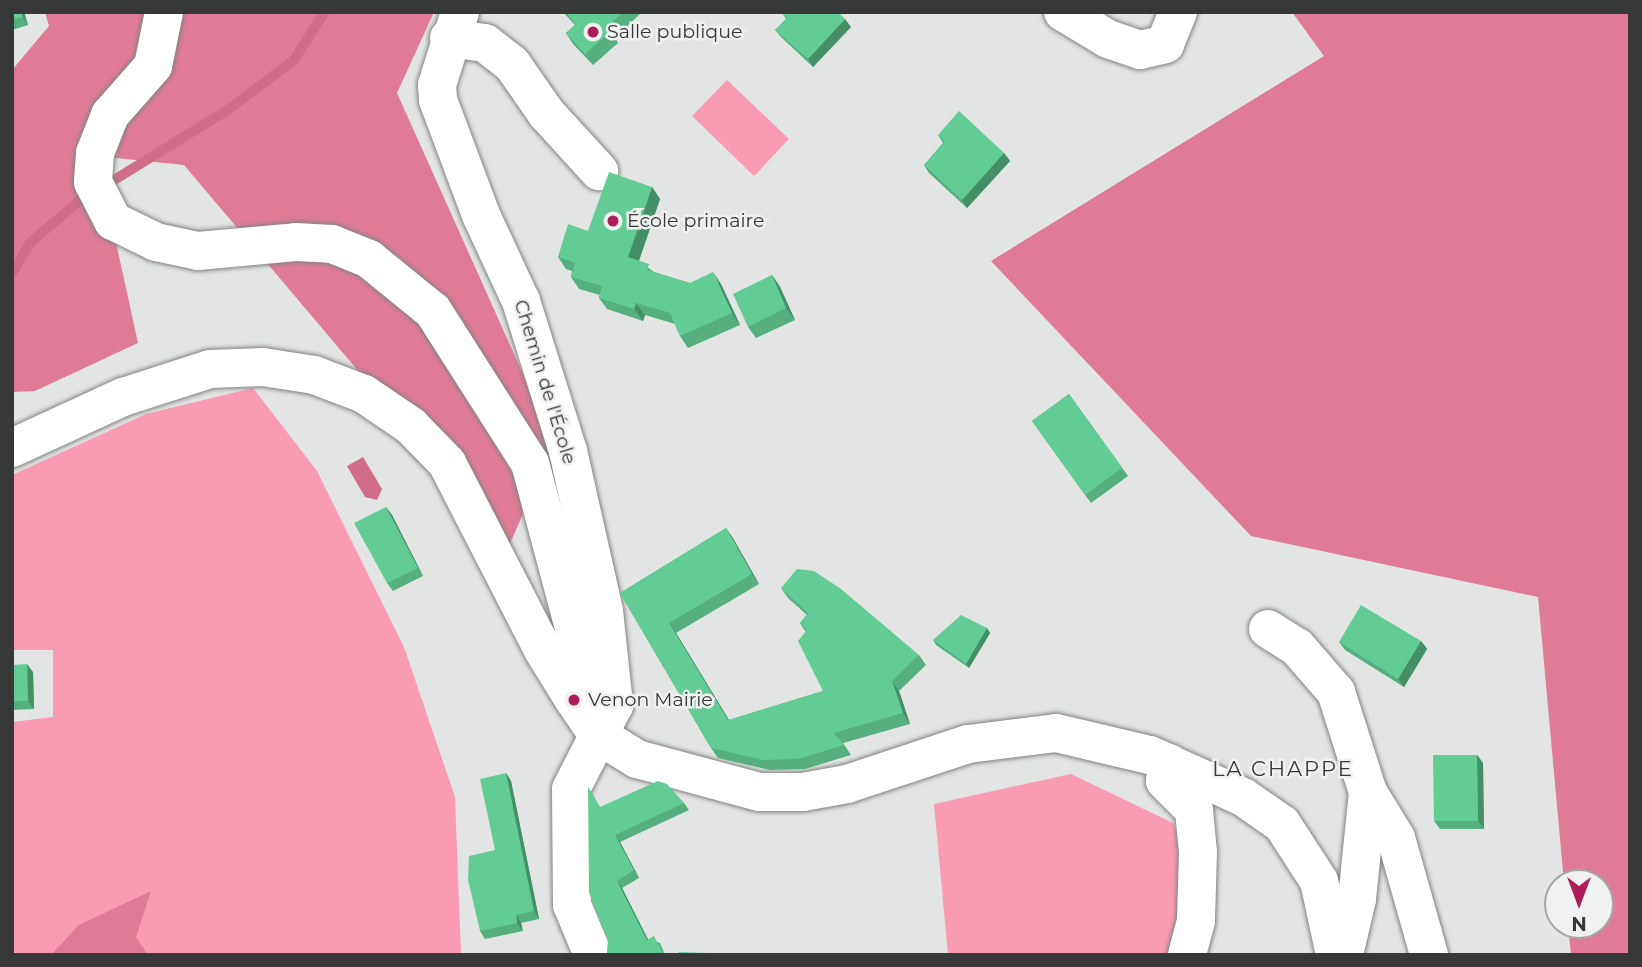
<!DOCTYPE html>
<html>
<head>
<meta charset="utf-8">
<style>
  body { margin:0 }
  #map { position:relative; width:1642px; height:967px; overflow:hidden; background:#e2e5e3; font-family:Montserrat,sans-serif }
  div>[style] { position:absolute }
  [style*='--x'] { left:calc(var(--x)*1px); top:calc(var(--y)*1px); width:calc(var(--w)*1px); rotate:calc(var(--a)*1deg) }
  .green>* { inset:0; background:#fa9bb4 }
  .forest>* { inset:0; background:#df7b97 }
  .water>* { inset:0; background:#d06d89 }
  .stream>* { height:10px; margin:-5px; padding:0 5px; transform-origin:5px; border-radius:5px; background:#d06d89 }
  .roads { filter:drop-shadow(0 0 2px #808381) drop-shadow(0 0 2px #808381) }
  .minor>* { height:38px; margin:-19px; padding:0 19px; transform-origin:19px; border-radius:19px; background:#fff }
  .wall>* { inset:0; background:#55af7f }
  .shaded-wall>* { inset:0; background:#458f68 }
  .building>* { inset:0; background:#63cc94 }
  .dots>* { width:19px; height:19px; translate:-50% -50%; box-sizing:border-box; border:4px solid #eff2f0; border-radius:50% }
  span { translate:-50% -50%; white-space:nowrap; text-align:center; line-height:1.15; -webkit-text-stroke:5px #eff2f0; paint-order:stroke }
  .poi-label { font-size:19px; color:#373838 }
  .left { translate:0 -50%; text-align:left }
  .street-label { font-size:19px; color:#373838 }
  .neighbourhood-label { font-size:21px; color:#373838; letter-spacing:2px }
  .frame { position:absolute; inset:0; border:14px solid #373838; pointer-events:none }
  .north { position:absolute; left:1544px; top:869px; width:70px; height:70px; box-sizing:border-box; background:#eff2f0; border:2px solid #a5a8a6; border-radius:50%; rotate:180deg; font-size:19px; font-weight:700; line-height:28px; text-align:center; color:#373838 }
  .north::after { content:''; display:block; margin:auto; width:24px; height:32px; background:#ad1e58; clip-path:polygon(50% 0,100% 100%,50% 72%,0 100%) }
</style>
</head>
<body>
<div id="map">
  <div class="green">
    <div style="clip-path:polygon(727px 80px,789px 139px,754px 176px,692px 116px)"></div>
    <div style="clip-path:polygon(253px 388px,317px 471px,404px 647px,455px 797px,461px 955px,12px 955px,12px 722px,53px 717px,53px 650px,12px 650px,12px 475px,146px 414px)"></div>
    <div style="clip-path:polygon(1071px 774px,1173px 823px,1188px 863px,1175px 955px,948px 955px,934px 804px)"></div>
  </div>
  <div class="forest">
    <div style="clip-path:polygon(45px 12px,434px 12px,397px 93px,554px 443px,508px 548px,184px 165px,97px 156px,138px 343px,35px 391px,12px 392px,12px 70px,49px 26px)"></div>
    <div style="clip-path:polygon(1292px 12px,1630px 12px,1630px 955px,1571px 955px,1568px 925px,1600px 925px,1600px 883px,1564px 883px,1538px 597px,1251px 536px,991px 261px,1324px 56px)"></div>
    <div style="clip-path:polygon(151px 891px,136px 937px,148px 955px,51px 955px,79px 925px)"></div>
  </div>
  <div class="water">
    <div style="clip-path:polygon(363px 457px,382px 489px,377px 500px,365px 497px,347px 466px)"></div>
  </div>
  <div class="stream">
    <div style="--x:106;--y:185;--w:141;--a:-31.7"></div>
    <div style="--x:226;--y:111;--w:84;--a:-36.7"></div>
    <div style="--x:293;--y:61;--w:59;--a:-56.9"></div>
    <div style="--x:12;--y:273;--w:35;--a:-59"></div>
    <div style="--x:30;--y:243;--w:66;--a:-40.7"></div>
  </div>
  <div class="roads">
    <div class="minor">
      <div style="--x:164;--y:12;--w:55;--a:101.5"></div>
      <div style="--x:153;--y:66;--w:65;--a:131.3"></div>
      <div style="--x:110;--y:115;--w:41;--a:111.5"></div>
      <div style="--x:95;--y:153;--w:29;--a:94"></div>
      <div style="--x:93;--y:182;--w:44;--a:62.9"></div>
      <div style="--x:113;--y:221;--w:48;--a:26"></div>
      <div style="--x:156;--y:242;--w:43;--a:12.1"></div>
      <div style="--x:198;--y:251;--w:98;--a:-5.2"></div>
      <div style="--x:296;--y:242;--w:36;--a:3"></div>
      <div style="--x:332;--y:244;--w:40;--a:22"></div>
      <div style="--x:369;--y:259;--w:82;--a:39.1"></div>
      <div style="--x:433;--y:311;--w:180;--a:57.5"></div>
      <div style="--x:530;--y:463;--w:195;--a:75.1"></div>
      <div style="--x:580;--y:651;--w:64;--a:57.8"></div>
      <div style="--x:460;--y:12;--w:77;--a:107.5"></div>
      <div style="--x:437;--y:85;--w:15;--a:86"></div>
      <div style="--x:438;--y:100;--w:123;--a:69.5"></div>
      <div style="--x:481;--y:215;--w:95;--a:65.1"></div>
      <div style="--x:521;--y:301;--w:157;--a:72.6"></div>
      <div style="--x:568;--y:451;--w:164;--a:77.3"></div>
      <div style="--x:604;--y:611;--w:95;--a:83.9"></div>
      <div style="--x:614;--y:705;--w:94;--a:117.1"></div>
      <div style="--x:571;--y:789;--w:116;--a:89.5"></div>
      <div style="--x:572;--y:905;--w:54;--a:67.2"></div>
      <div style="--x:1063;--y:12;--w:52;--a:31"></div>
      <div style="--x:1108;--y:39;--w:34;--a:19"></div>
      <div style="--x:1140;--y:50;--w:26;--a:-13"></div>
      <div style="--x:1165;--y:44;--w:35;--a:-68"></div>
      <div style="--x:449;--y:38;--w:36;--a:8"></div>
      <div style="--x:485;--y:43;--w:34;--a:38"></div>
      <div style="--x:512;--y:64;--w:60;--a:55.2"></div>
      <div style="--x:546;--y:113;--w:79;--a:47.6"></div>
      <div style="--x:12;--y:448;--w:122;--a:-24.7"></div>
      <div style="--x:123;--y:397;--w:91;--a:-17.8"></div>
      <div style="--x:210;--y:369;--w:53;--a:-2.2"></div>
      <div style="--x:263;--y:367;--w:52;--a:8.9"></div>
      <div style="--x:314;--y:375;--w:53;--a:20.8"></div>
      <div style="--x:364;--y:394;--w:57;--a:34.2"></div>
      <div style="--x:411;--y:426;--w:52;--a:45.8"></div>
      <div style="--x:447;--y:463;--w:210;--a:62.8"></div>
      <div style="--x:543;--y:650;--w:59;--a:58.2"></div>
      <div style="--x:574;--y:700;--w:42;--a:55.6"></div>
      <div style="--x:598;--y:735;--w:46;--a:31.6"></div>
      <div style="--x:637;--y:759;--w:126;--a:15.1"></div>
      <div style="--x:759;--y:792;--w:44;--a:0"></div>
      <div style="--x:803;--y:792;--w:45;--a:-10.3"></div>
      <div style="--x:847;--y:784;--w:127;--a:-18.3"></div>
      <div style="--x:968;--y:744;--w:89;--a:-7.1"></div>
      <div style="--x:1056;--y:733;--w:97;--a:13.2"></div>
      <div style="--x:1150;--y:755;--w:102;--a:24.3"></div>
      <div style="--x:1243;--y:797;--w:47;--a:34.7"></div>
      <div style="--x:1282;--y:824;--w:68;--a:57"></div>
      <div style="--x:1319;--y:881;--w:76;--a:77.8"></div>
      <div style="--x:1268;--y:629;--w:34;--a:32"></div>
      <div style="--x:1297;--y:647;--w:60;--a:49.1"></div>
      <div style="--x:1336;--y:692;--w:105;--a:72.3"></div>
      <div style="--x:1368;--y:792;--w:108;--a:95.9"></div>
      <div style="--x:1357;--y:899;--w:57;--a:103.1"></div>
      <div style="--x:1169;--y:763;--w:18;--a:103"></div>
      <div style="--x:1165;--y:781;--w:41;--a:45"></div>
      <div style="--x:1194;--y:810;--w:42;--a:84.6"></div>
      <div style="--x:1198;--y:852;--w:69;--a:91.7"></div>
      <div style="--x:1196;--y:921;--w:35;--a:105"></div>
      <div style="--x:1368;--y:792;--w:54;--a:58.7"></div>
      <div style="--x:1396;--y:838;--w:122;--a:74.2"></div>
    </div>
  </div>
  <div class="wall">
    <div style="clip-path:polygon(12px 12px,24px 12px,28px 25px,12px 30px)"></div>
    <div style="clip-path:polygon(563px 12px,642px 12px,615px 38px,618px 43px,593px 65px,573px 44px,566px 33px,575px 25px)"></div>
    <div style="clip-path:polygon(782px 13px,851px 27px,813px 67px,781px 37px,775px 30px,786px 19px)"></div>
    <div style="clip-path:polygon(938px 135px,1004px 153px,1010px 161px,967px 208px,929px 173px,924px 165px,943px 143px)"></div>
    <div style="clip-path:polygon(652px 187px,660px 199px,639px 261px,654px 272px,690px 283px,721px 284px,740px 325px,688px 348px,680px 336px,675px 324px,645px 315px,643px 321px,607px 309px,599px 298px,600px 295px,579px 289px,571px 277px,572px 271px,566px 269px,558px 257px,588px 231px)"></div>
    <div style="clip-path:polygon(772px 275px,780px 287px,795px 320px,756px 338px,748px 327px)"></div>
    <div style="clip-path:polygon(1069px 394px,1128px 476px,1091px 503px,1032px 421px)"></div>
    <div style="clip-path:polygon(386px 507px,392px 515px,423px 576px,393px 591px,387px 583px)"></div>
    <div style="clip-path:polygon(726px 528px,759px 584px,676px 633px,729px 720px,823px 691px,806px 632px,800px 623px,807px 615px,788px 598px,781px 588px,919px 655px,926px 665px,899px 691px,910px 724px,843px 743px,851px 755px,805px 769px,770px 770px,718px 758px,711px 748px,620px 593px)"></div>
    <div style="clip-path:polygon(987px 628px,990px 633px,969px 668px,936px 645px,933px 640px)"></div>
    <div style="clip-path:polygon(1421px 641px,1427px 649px,1404px 687px,1345px 650px,1339px 642px)"></div>
    <div style="clip-path:polygon(12px 665px,33px 672px,34px 709px,12px 710px)"></div>
    <div style="clip-path:polygon(1477px 755px,1483px 763px,1484px 829px,1440px 829px,1434px 821px)"></div>
    <div style="clip-path:polygon(506px 773px,511px 781px,539px 919px,521px 923px,523px 931px,485px 939px,480px 931px,495px 850px)"></div>
    <div style="clip-path:polygon(588px 787px,600px 807px,684px 803px,689px 810px,620px 842px,639px 878px,622px 888px,648px 939px,660px 943px,665px 955px,607px 955px,608px 940px)"></div>
  </div>
  <div class="shaded-wall">
    <div style="clip-path:polygon(21px 12px,24px 12px,28px 25px,23px 17px)"></div>
    <div style="clip-path:polygon(845px 19px,851px 27px,813px 67px,808px 59px)"></div>
    <div style="clip-path:polygon(1004px 153px,1010px 161px,967px 208px,962px 200px)"></div>
    <div style="clip-path:polygon(652px 187px,660px 199px,636px 269px,628px 257px)"></div>
    <div style="clip-path:polygon(713px 272px,721px 284px,740px 325px,732px 313px)"></div>
    <div style="clip-path:polygon(772px 275px,780px 287px,795px 320px,786px 308px)"></div>
    <div style="clip-path:polygon(636px 303px,645px 315px,643px 321px,634px 309px)"></div>
    <div style="clip-path:polygon(386px 507px,392px 515px,423px 576px,418px 568px)"></div>
    <div style="clip-path:polygon(726px 528px,733px 538px,759px 584px,752px 574px)"></div>
    <div style="clip-path:polygon(669px 623px,676px 633px,735px 730px,728px 720px)"></div>
    <div style="clip-path:polygon(987px 628px,990px 633px,969px 668px,966px 664px)"></div>
    <div style="clip-path:polygon(1421px 641px,1427px 649px,1404px 687px,1398px 679px)"></div>
    <div style="clip-path:polygon(27px 664px,33px 672px,34px 709px,28px 701px)"></div>
    <div style="clip-path:polygon(892px 681px,899px 691px,910px 724px,903px 713px)"></div>
    <div style="clip-path:polygon(1477px 755px,1483px 763px,1484px 829px,1478px 821px)"></div>
    <div style="clip-path:polygon(506px 773px,511px 781px,539px 919px,534px 911px)"></div>
    <div style="clip-path:polygon(615px 835px,620px 842px,639px 878px,634px 870px)"></div>
    <div style="clip-path:polygon(617px 881px,622px 888px,652px 948px,647px 940px)"></div>
    <div style="clip-path:polygon(516px 915px,521px 923px,523px 931px,517px 923px)"></div>
  </div>
  <div class="building">
    <div style="clip-path:polygon(12px 12px,21px 12px,23px 17px,12px 20px)"></div>
    <div style="clip-path:polygon(566px 12px,623px 12px,607px 27px,610px 32px,585px 54px,566px 33px,576px 24px)"></div>
    <div style="clip-path:polygon(783px 12px,838px 12px,845px 19px,808px 59px,775px 30px,787px 18px,782px 13px)"></div>
    <div style="clip-path:polygon(959px 111px,1004px 153px,962px 200px,924px 165px,945px 142px,938px 135px)"></div>
    <div style="clip-path:polygon(609px 172px,652px 187px,628px 257px,649px 264px,647px 270px,690px 283px,713px 272px,732px 313px,680px 336px,670px 313px,636px 303px,634px 309px,599px 298px,602px 286px,571px 277px,575px 263px,558px 257px,568px 224px,588px 231px)"></div>
    <div style="clip-path:polygon(772px 275px,786px 308px,748px 327px,733px 294px)"></div>
    <div style="clip-path:polygon(1069px 394px,1122px 468px,1085px 495px,1032px 421px)"></div>
    <div style="clip-path:polygon(386px 507px,418px 568px,387px 583px,354px 523px)"></div>
    <div style="clip-path:polygon(726px 528px,752px 574px,669px 623px,728px 720px,823px 691px,798px 641px,807px 630px,800px 623px,808px 613px,781px 588px,797px 569px,814px 571px,841px 589px,919px 655px,892px 681px,903px 713px,834px 733px,844px 745px,798px 759px,763px 760px,711px 748px,620px 593px)"></div>
    <div style="clip-path:polygon(1361px 605px,1421px 641px,1398px 679px,1339px 642px)"></div>
    <div style="clip-path:polygon(961px 615px,987px 628px,966px 664px,933px 640px)"></div>
    <div style="clip-path:polygon(27px 664px,28px 701px,12px 701px,12px 665px)"></div>
    <div style="clip-path:polygon(1433px 755px,1477px 755px,1478px 821px,1434px 821px)"></div>
    <div style="clip-path:polygon(506px 773px,534px 911px,516px 915px,517px 923px,480px 931px,468px 880px,469px 856px,495px 850px,480px 779px)"></div>
    <div style="clip-path:polygon(658px 781px,667px 784px,684px 803px,615px 835px,634px 870px,617px 881px,647px 940px,654px 936px,664px 955px,607px 955px,608px 940px,589px 893px,588px 787px,600px 807px)"></div>
    <div style="clip-path:polygon(679px 952px,706px 953px,706px 955px,678px 955px)"></div>
  </div>
  <div class="dots">
    <div style="left:593px;top:32px;background:#ad1e58"></div>
    <div style="left:613px;top:221px;background:#ad1e58"></div>
    <div style="left:574px;top:700px;background:#ad1e58"></div>
  </div>
  <div class="poi-label">
    <span class="left" style="left:607px;top:32px">Salle publique</span>
    <span class="left" style="left:627px;top:221px">École primaire</span>
    <span class="left" style="left:588px;top:700px">Venon Mairie</span>
  </div>
  <div class="street-label">
    <span style="left:545px;top:382px;rotate:73deg">Chemin de l'École</span>
  </div>
  <div class="neighbourhood-label">
    <span style="left:1283px;top:769px">LA CHAPPE</span>
  </div>
  <div class="frame"></div>
  <div class="north">N</div>
</div>
</body>
</html>
